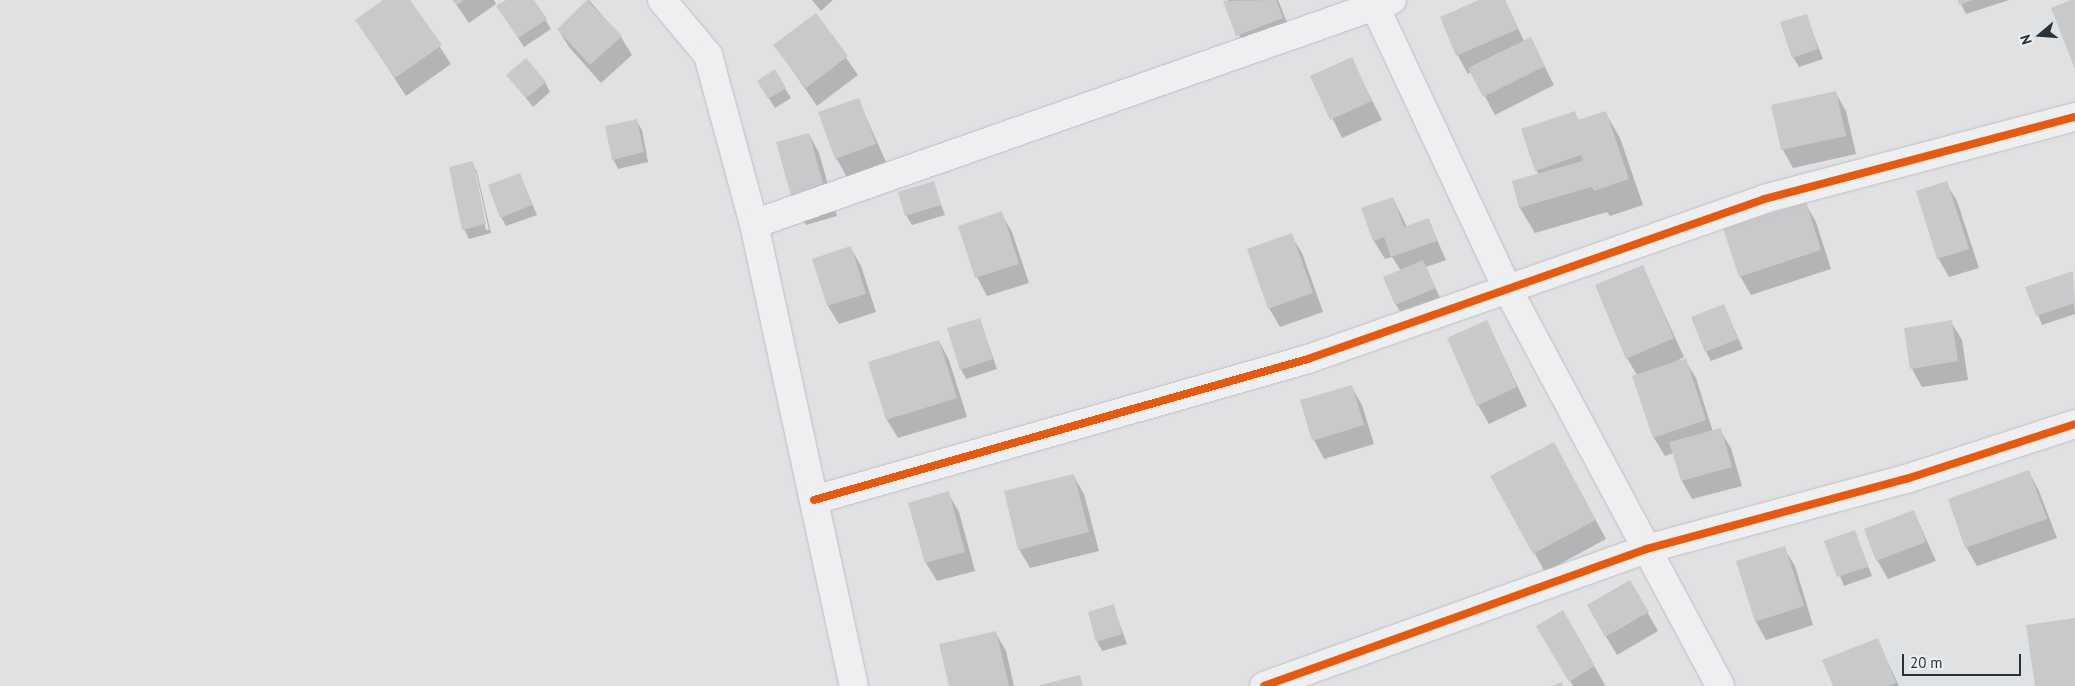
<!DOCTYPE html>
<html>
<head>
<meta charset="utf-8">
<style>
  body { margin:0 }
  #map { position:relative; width:2075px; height:686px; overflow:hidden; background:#dfe1e3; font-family:"PT Sans",sans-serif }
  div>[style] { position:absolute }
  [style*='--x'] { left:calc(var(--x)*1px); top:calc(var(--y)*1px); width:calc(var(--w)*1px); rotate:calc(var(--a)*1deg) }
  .shadow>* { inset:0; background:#0003 }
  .building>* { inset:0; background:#c7c9cb }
  .roads { filter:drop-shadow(0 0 1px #bdbfc1) drop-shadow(0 0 1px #bdbfc1) }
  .street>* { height:28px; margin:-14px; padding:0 14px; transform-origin:14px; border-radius:14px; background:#eeeff0 }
  .cycleway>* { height:8px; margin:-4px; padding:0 4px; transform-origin:4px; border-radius:4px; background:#e8590c }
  span { translate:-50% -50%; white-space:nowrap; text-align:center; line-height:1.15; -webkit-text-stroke:4.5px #ecf0f3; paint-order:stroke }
  .north { position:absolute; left:2015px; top:10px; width:50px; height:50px; -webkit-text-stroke:4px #ecf0f3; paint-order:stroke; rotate:252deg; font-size:14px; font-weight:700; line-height:20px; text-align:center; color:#28323a }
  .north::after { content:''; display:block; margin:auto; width:18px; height:22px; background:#28323a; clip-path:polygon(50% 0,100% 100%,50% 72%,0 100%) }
  .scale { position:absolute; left:1902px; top:654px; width:119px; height:22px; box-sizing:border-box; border:2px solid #28323a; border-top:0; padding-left:6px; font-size:15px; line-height:18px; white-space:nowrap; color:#28323a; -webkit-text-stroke:4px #ecf0f3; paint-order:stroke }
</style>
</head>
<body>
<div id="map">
  <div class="shadow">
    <div style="clip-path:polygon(386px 0,409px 0,451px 64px,406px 96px,357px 20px)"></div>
    <div style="clip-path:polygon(453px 0,494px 0,496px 4px,469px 23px)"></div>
    <div style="clip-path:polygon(508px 0,533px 0,551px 29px,524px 47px,504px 16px)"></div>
    <div style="clip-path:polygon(589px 0,621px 37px,632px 55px,601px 83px,569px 47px,558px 29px)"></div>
    <div style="clip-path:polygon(812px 0,833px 0,821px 11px)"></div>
    <div style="clip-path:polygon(1229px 0,1278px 0,1293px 37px,1248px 54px,1224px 2px)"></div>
    <div style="clip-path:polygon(1482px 0,1505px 0,1524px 41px,1530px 38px,1554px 85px,1495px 115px,1472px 72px,1468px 74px,1458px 56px,1441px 18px)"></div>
    <div style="clip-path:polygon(1959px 0,2009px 0,1966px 14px)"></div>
    <div style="clip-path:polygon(816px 15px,858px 75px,817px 106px,775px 45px)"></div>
    <div style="clip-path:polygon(1806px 15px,1823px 59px,1799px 67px,1793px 57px)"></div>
    <div style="clip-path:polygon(1351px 59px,1382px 120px,1342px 138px,1312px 77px)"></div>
    <div style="clip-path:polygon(774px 71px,791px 98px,775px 108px,758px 81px)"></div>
    <div style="clip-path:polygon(508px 75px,545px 82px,550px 92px,533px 107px)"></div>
    <div style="clip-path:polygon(1835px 92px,1846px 111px,1856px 154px,1793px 168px,1783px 150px,1772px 106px)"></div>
    <div style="clip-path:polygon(858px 99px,886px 162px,847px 177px,836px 158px)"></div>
    <div style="clip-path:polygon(1574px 112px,1579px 121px,1605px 112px,1620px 138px,1643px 205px,1610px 216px,1607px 212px,1535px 233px,1520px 208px,1513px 182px,1539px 175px,1536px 170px)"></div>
    <div style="clip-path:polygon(636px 120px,642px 130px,648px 162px,618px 169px,613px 159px)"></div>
    <div style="clip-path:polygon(809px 134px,819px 153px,837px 216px,806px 225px,795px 206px)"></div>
    <div style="clip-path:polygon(evenodd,472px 163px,477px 172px,491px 233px,469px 239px,464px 229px,472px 163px,473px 172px,476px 172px,489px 230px,486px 230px,473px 172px)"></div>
    <div style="clip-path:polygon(520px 175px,537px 215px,506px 226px,501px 217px)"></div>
    <div style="clip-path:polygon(933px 183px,945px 215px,912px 225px,906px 215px)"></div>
    <div style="clip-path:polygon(1946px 183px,1957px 201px,1979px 268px,1949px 277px,1938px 258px)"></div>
    <div style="clip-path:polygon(1393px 198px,1407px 227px,1428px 219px,1446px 260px,1426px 267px,1440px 298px,1402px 314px,1396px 305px,1401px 271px,1392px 257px,1385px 259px,1374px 241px)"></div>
    <div style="clip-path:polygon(1805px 203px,1816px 222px,1831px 269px,1751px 295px,1740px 276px)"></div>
    <div style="clip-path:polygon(1001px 213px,1012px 232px,1029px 283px,987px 296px,977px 277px)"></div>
    <div style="clip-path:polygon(1291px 235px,1302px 253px,1323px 312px,1280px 327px,1269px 308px)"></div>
    <div style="clip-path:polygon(850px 247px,861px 266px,876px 312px,839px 324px,828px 306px,813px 259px)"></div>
    <div style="clip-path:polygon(1643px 267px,1684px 357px,1671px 364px,1685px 360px,1696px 378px,1713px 432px,1720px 430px,1731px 448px,1742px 486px,1692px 499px,1682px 481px,1674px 453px,1665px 456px,1654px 438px,1633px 376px,1637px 375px,1627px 358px)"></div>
    <div style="clip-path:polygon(2072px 272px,2075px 314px,2042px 325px,2027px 288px)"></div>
    <div style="clip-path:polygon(1724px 306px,1743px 349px,1711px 361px,1706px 352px)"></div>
    <div style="clip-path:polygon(980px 320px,997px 369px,966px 379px,961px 369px)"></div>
    <div style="clip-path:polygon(1487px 322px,1527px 406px,1489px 424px,1478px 405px)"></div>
    <div style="clip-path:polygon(1951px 322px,1962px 340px,1968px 380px,1922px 387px,1912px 369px)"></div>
    <div style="clip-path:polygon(939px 341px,949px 360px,967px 417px,898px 438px,887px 420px,870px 362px)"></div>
    <div style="clip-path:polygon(1351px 386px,1362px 405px,1374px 444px,1324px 459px,1314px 440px)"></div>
    <div style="clip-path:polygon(1564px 462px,1606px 539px,1545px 572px,1492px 477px)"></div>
    <div style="clip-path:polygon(2029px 472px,2039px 491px,2057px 538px,1977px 566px,1966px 547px)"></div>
    <div style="clip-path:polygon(1073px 475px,1084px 494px,1099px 551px,1030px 568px,1019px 549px)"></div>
    <div style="clip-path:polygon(948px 493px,959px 512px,975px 571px,937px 581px,926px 563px,910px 504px)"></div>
    <div style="clip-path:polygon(1914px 512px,1936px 561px,1888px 579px,1877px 560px)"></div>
    <div style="clip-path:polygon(1855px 532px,1872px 576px,1844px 586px,1826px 542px)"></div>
    <div style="clip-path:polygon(1784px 548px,1795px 566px,1813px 625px,1766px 640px,1756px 622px)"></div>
    <div style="clip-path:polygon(1630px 582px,1658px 631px,1617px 655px,1588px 606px)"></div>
    <div style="clip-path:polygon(1113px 606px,1127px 644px,1102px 651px,1097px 641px)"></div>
    <div style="clip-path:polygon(1563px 611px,1605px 685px,1604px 686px,1573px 686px,1538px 626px)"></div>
    <div style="clip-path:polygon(995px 632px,1006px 651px,1014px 686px,950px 686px)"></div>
    <div style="clip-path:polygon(1877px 639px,1899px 686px,1834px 686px)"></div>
  </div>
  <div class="building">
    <div style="clip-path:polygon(383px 0,410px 0,442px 45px,395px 78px,355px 20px)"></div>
    <div style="clip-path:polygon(454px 0,464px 0,457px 5px)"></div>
    <div style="clip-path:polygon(506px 0,534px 0,547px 19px,518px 38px,496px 6px)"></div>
    <div style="clip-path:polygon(587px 0,622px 36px,590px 65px,557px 29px)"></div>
    <div style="clip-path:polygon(1276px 0,1283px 18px,1236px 36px,1223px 1px)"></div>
    <div style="clip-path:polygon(1479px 0,1505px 0,1518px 29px,1456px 56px,1440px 17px)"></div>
    <div style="clip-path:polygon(1958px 0,1973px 0,1959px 5px)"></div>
    <div style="clip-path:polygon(2071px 0,2075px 0,2075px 69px,2051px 8px)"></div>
    <div style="clip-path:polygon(816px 13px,848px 56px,806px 88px,773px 45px)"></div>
    <div style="clip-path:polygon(1807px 14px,1818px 49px,1792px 58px,1780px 22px)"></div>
    <div style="clip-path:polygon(1531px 37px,1545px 66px,1483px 97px,1468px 68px)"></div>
    <div style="clip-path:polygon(1352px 57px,1372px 101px,1330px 120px,1310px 76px)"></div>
    <div style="clip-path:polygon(526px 58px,546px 82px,526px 98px,506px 75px)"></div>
    <div style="clip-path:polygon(775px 69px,786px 88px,768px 99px,757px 81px)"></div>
    <div style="clip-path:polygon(1836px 91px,1846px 136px,1781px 150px,1771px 105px)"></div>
    <div style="clip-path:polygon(859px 98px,876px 144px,835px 159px,818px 112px)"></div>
    <div style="clip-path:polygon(1575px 111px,1578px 120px,1606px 111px,1629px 179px,1594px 191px,1592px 187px,1519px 208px,1512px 181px,1583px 161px,1581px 155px,1535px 171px,1521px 129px)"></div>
    <div style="clip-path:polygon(637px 119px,644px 152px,612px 160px,605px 126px)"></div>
    <div style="clip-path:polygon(809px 133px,827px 198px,794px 207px,776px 142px)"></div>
    <div style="clip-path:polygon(473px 161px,486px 224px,462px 230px,449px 167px)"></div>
    <div style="clip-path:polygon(520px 173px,532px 205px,500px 218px,488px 185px)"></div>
    <div style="clip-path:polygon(934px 181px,941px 205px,905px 216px,898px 192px)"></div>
    <div style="clip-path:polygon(1947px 181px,1969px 249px,1937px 259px,1916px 191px)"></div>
    <div style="clip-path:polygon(1393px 197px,1404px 227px,1429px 218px,1437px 241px,1391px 257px,1384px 237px,1373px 241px,1361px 208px)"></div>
    <div style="clip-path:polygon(1806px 202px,1821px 250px,1739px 277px,1723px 228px)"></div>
    <div style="clip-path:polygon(1002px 211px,1019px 264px,975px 278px,958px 226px)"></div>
    <div style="clip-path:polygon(1292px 233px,1313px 293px,1268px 309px,1247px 249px)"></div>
    <div style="clip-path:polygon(851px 246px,866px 294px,827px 306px,812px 259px)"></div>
    <div style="clip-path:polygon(1423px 260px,1436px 288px,1395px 305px,1383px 277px)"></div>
    <div style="clip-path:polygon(1643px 265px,1674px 338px,1626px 359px,1595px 285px)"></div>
    <div style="clip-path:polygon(2073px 271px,2075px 303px,2036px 316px,2025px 287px)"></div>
    <div style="clip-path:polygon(1724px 304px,1738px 339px,1705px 352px,1691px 317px)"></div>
    <div style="clip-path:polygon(980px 318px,993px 359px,960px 370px,947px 328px)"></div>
    <div style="clip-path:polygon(1487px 320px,1517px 387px,1477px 406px,1447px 338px)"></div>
    <div style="clip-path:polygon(1952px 320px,1958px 361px,1910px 369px,1904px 328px)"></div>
    <div style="clip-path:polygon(939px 340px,957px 398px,886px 420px,868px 362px)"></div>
    <div style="clip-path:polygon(1686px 358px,1706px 420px,1653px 438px,1632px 376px)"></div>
    <div style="clip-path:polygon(1352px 385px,1364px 425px,1312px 441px,1300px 400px)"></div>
    <div style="clip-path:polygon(1721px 428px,1732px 467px,1681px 481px,1669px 442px)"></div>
    <div style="clip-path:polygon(1554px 442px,1596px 520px,1533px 554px,1490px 476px)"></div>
    <div style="clip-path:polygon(2029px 470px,2047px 519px,1965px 548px,1948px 499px)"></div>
    <div style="clip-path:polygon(1074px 474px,1089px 532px,1018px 550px,1004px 491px)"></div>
    <div style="clip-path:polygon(949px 491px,965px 552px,925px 563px,908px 503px)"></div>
    <div style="clip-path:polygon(1914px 510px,1926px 542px,1876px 561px,1864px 529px)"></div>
    <div style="clip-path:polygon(1855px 530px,1868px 567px,1837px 577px,1824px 541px)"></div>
    <div style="clip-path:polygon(1785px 546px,1804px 606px,1755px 622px,1736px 561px)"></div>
    <div style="clip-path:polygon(1630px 580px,1649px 612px,1605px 637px,1587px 605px)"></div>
    <div style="clip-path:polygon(1114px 604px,1122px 634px,1096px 642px,1088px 612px)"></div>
    <div style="clip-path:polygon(1563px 610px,1595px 666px,1569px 682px,1536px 626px)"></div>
    <div style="clip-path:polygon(2075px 618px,2075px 686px,2035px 686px,2026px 625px)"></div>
    <div style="clip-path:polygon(996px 631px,1009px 686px,949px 686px,939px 644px)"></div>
    <div style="clip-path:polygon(1878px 638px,1896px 683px,1888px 686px,1833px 686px,1822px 660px)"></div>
    <div style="clip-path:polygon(1080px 675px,1083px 686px,1040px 686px,1040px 685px)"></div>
    <div style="clip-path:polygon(1562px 682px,1563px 686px,1551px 686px)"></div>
  </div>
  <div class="roads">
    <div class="street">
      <div style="--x:662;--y:0;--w:72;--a:50.1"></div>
      <div style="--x:708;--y:55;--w:175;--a:74.8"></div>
      <div style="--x:754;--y:224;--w:473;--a:77.8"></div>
      <div style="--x:1372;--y:0;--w:320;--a:64.9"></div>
      <div style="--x:1508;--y:290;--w:449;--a:61.8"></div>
      <div style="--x:754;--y:224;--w:676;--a:-19.35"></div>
      <div style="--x:814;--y:500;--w:514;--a:-15.93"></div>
      <div style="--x:1308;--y:359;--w:483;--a:-19.3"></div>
      <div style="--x:1764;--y:199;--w:322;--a:-14.8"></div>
      <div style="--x:1264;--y:686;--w:406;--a:-19.7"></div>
      <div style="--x:1646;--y:549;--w:269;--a:-15.1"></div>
      <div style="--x:1906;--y:479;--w:178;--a:-18"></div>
    </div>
  </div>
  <div class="cycleway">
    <div style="--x:814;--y:500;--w:514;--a:-15.93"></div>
    <div style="--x:1308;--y:359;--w:483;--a:-19.3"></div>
    <div style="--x:1764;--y:199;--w:322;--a:-14.8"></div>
    <div style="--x:1264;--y:686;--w:406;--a:-19.7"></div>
    <div style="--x:1646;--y:549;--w:269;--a:-15.1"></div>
    <div style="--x:1906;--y:479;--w:178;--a:-18"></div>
  </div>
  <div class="north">N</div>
  <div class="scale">20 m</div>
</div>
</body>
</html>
